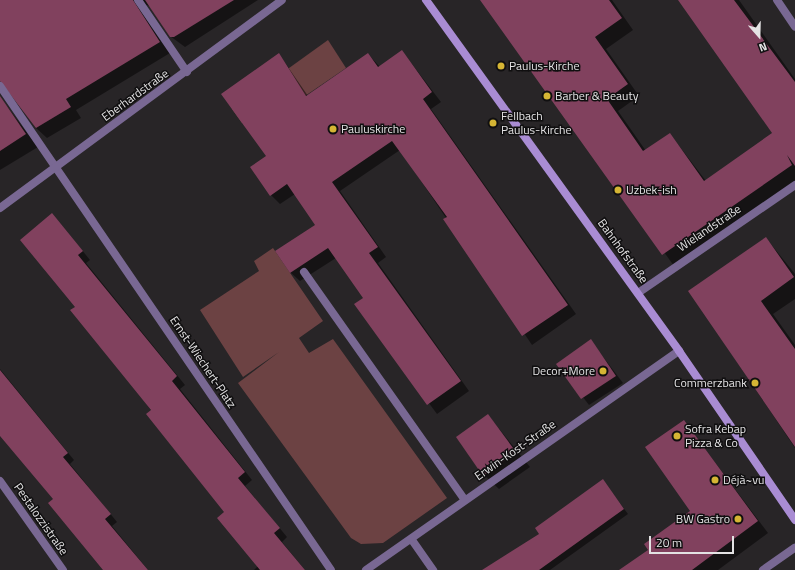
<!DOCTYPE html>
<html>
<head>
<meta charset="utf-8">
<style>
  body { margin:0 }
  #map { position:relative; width:795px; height:570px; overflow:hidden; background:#282527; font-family:"Titillium Web",sans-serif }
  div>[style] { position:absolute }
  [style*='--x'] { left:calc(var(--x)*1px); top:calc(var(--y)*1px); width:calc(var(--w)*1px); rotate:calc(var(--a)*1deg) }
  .green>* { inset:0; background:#6c4243 }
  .shadow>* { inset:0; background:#0007 }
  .building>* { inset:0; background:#81415e }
  .street>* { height:8px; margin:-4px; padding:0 4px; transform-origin:4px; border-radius:4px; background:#796893 }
  .secondary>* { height:8px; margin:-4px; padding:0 4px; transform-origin:4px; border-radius:4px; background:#a98cd3 }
  .dots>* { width:11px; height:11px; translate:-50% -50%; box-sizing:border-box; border:2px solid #100f10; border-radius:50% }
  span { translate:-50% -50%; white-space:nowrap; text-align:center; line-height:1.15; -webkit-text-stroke:3px #100f10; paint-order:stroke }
  .poi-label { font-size:12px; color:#e4e3e4 }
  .left { translate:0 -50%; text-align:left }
  .right { translate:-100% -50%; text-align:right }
  .street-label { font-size:12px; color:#e4e3e4 }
  .north { position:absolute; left:739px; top:16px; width:40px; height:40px; -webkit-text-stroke:3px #100f10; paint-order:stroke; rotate:160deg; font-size:11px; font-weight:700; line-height:16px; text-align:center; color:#e4e3e4 }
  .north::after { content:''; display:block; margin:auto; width:14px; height:18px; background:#e4e3e4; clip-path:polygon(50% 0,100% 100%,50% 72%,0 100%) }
  .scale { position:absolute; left:649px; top:536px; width:85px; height:18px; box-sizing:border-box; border:2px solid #e4e3e4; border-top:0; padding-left:5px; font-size:12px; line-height:14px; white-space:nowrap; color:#e4e3e4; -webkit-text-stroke:3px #100f10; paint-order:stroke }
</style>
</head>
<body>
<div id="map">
  <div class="green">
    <div style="clip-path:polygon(328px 40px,346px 68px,264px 124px,242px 123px,232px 109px)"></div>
    <div style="clip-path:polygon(273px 248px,323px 321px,299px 338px,309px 353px,333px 339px,447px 498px,383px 543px,361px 544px,351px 538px,238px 383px,279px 352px,243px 377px,200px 310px,259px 271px,254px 261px)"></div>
  </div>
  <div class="shadow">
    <div style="clip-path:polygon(0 0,258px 0,185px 47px,170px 36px,150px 6px,146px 5px,170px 53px,76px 110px,81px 118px,47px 138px,36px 128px,0 47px)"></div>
    <div style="clip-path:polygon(483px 0,612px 0,633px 30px,606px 49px,639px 96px,618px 111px,646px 151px,670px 134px,706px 181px,773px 134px,681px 0,739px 0,795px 79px,795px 182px,674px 266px)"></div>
    <div style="clip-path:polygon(402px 51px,441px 102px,431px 109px,576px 314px,532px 345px,400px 150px,340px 191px,386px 257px,378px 263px,469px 391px,437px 414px,355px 304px,364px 298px,336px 258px,300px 281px,291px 273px,331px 245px,291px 273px,277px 251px,316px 225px,295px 194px,280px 204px,271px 195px,267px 157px,279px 54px,308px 96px,368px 54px,380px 67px)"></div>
    <div style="clip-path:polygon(8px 108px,38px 147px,0 170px,0 114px)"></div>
    <div style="clip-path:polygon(60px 223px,90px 260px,86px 263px,185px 385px,180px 389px,252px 480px,245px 486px,287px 537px,282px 542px,305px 570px,254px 570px,258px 566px,225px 512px,76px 307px)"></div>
    <div style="clip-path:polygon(766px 238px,795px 274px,795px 299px,773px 314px,795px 345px,795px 448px,690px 292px)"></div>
    <div style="clip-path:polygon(591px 341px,623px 383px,589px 405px,558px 365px)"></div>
    <div style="clip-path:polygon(0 369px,74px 460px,70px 464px,117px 522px,112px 526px,148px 570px,104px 570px,54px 499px,0 434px)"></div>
    <div style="clip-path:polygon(488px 415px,530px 467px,499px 489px,484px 475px)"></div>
    <div style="clip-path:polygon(684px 421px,768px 533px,718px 570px,622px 570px,650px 551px,691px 511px)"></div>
    <div style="clip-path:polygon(603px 481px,628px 514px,550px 570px,484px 570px,541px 534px)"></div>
  </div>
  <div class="building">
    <div style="clip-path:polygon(0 0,133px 0,160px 42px,66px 99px,71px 107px,36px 128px,0 81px)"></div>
    <div style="clip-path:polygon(145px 0,234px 0,174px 37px,170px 37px)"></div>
    <div style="clip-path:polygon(480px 0,609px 0,622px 18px,595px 37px,628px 84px,607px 99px,643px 151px,670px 133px,704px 181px,772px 133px,678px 0,734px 0,795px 82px,795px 166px,787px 155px,792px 165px,662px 255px)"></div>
    <div style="clip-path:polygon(402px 50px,432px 92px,423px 99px,568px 305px,522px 336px,443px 219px,447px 217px,392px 141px,332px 182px,378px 247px,369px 253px,461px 381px,427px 405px,354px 304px,363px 298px,328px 248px,290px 273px,275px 251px,315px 225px,287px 184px,270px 196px,250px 167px,266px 156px,221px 94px,279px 53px,306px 96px,368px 53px,378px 67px)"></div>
    <div style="clip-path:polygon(0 96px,26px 134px,0 151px)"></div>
    <div style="clip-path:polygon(52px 213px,83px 251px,78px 255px,177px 376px,172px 381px,245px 472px,238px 478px,280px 528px,274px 533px,305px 570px,260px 570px,217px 518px,224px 512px,146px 414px,151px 410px,70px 310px,75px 307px,20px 240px)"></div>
    <div style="clip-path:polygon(766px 237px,794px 277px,761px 301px,795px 349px,795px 447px,688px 291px)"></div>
    <div style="clip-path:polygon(591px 339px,616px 376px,581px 399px,556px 364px)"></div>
    <div style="clip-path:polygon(0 370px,68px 453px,63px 457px,111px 514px,105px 519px,148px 570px,103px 570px,48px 503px,53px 499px,0 436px)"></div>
    <div style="clip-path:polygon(488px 414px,516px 452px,483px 476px,456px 437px)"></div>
    <div style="clip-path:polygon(684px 420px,758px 521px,692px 570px,619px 570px,648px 550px,644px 544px,690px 511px,645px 447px)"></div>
    <div style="clip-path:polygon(603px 479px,624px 509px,539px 570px,482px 570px,539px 534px,535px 528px)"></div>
  </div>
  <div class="street">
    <div style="--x:138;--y:0;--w:87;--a:55.8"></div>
    <div style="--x:777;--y:0;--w:32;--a:56"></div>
    <div style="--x:0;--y:86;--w:586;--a:55.63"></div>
    <div style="--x:0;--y:208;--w:350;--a:-36.4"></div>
    <div style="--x:304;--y:272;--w:279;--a:54.8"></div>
    <div style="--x:638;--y:293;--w:191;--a:-34.5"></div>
    <div style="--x:0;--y:481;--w:109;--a:54.7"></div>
    <div style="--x:412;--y:540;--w:37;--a:55"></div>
    <div style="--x:366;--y:570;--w:382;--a:-35"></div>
    <div style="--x:763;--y:570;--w:39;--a:-35"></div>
  </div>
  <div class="secondary">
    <div style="--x:426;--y:0;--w:433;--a:54.2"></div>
    <div style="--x:679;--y:351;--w:205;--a:55.5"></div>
  </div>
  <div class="dots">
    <div style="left:501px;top:66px;background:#d5b534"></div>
    <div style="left:547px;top:96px;background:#d5b534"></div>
    <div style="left:493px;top:123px;background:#d5b534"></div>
    <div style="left:333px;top:129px;background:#d5b534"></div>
    <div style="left:618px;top:190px;background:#d5b534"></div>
    <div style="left:603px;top:371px;background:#d5b534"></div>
    <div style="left:755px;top:383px;background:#d5b534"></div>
    <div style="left:677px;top:436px;background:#d5b534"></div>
    <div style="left:715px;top:480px;background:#d5b534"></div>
    <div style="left:738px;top:519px;background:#d5b534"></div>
  </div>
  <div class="poi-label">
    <span class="left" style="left:509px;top:66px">Paulus-Kirche</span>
    <span class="left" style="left:555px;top:96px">Barber &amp; Beauty</span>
    <span class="left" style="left:501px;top:123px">Fellbach<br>Paulus-Kirche</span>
    <span class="left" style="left:341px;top:129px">Pauluskirche</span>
    <span class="left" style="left:626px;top:190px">Uzbek-ish</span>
    <span class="right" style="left:595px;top:371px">Decor+More</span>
    <span class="right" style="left:747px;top:383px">Commerzbank</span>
    <span class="left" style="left:685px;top:436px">Sofra Kebap<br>Pizza &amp; Co</span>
    <span class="left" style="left:723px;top:480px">Déjà~vu</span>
    <span class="right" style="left:730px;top:519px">BW Gastro</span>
  </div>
  <div class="street-label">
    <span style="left:135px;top:95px;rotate:-36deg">Eberhardstraße</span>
    <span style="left:709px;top:228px;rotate:-34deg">Wielandstraße</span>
    <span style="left:623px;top:251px;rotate:54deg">Bahnhofstraße</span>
    <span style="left:203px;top:362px;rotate:56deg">Ernst-Wiechert-Platz</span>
    <span style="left:515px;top:450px;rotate:-35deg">Erwin-Kost-Straße</span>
    <span style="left:41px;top:519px;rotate:55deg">Pestalozzistraße</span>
  </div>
  <div class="north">N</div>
  <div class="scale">20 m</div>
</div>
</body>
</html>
